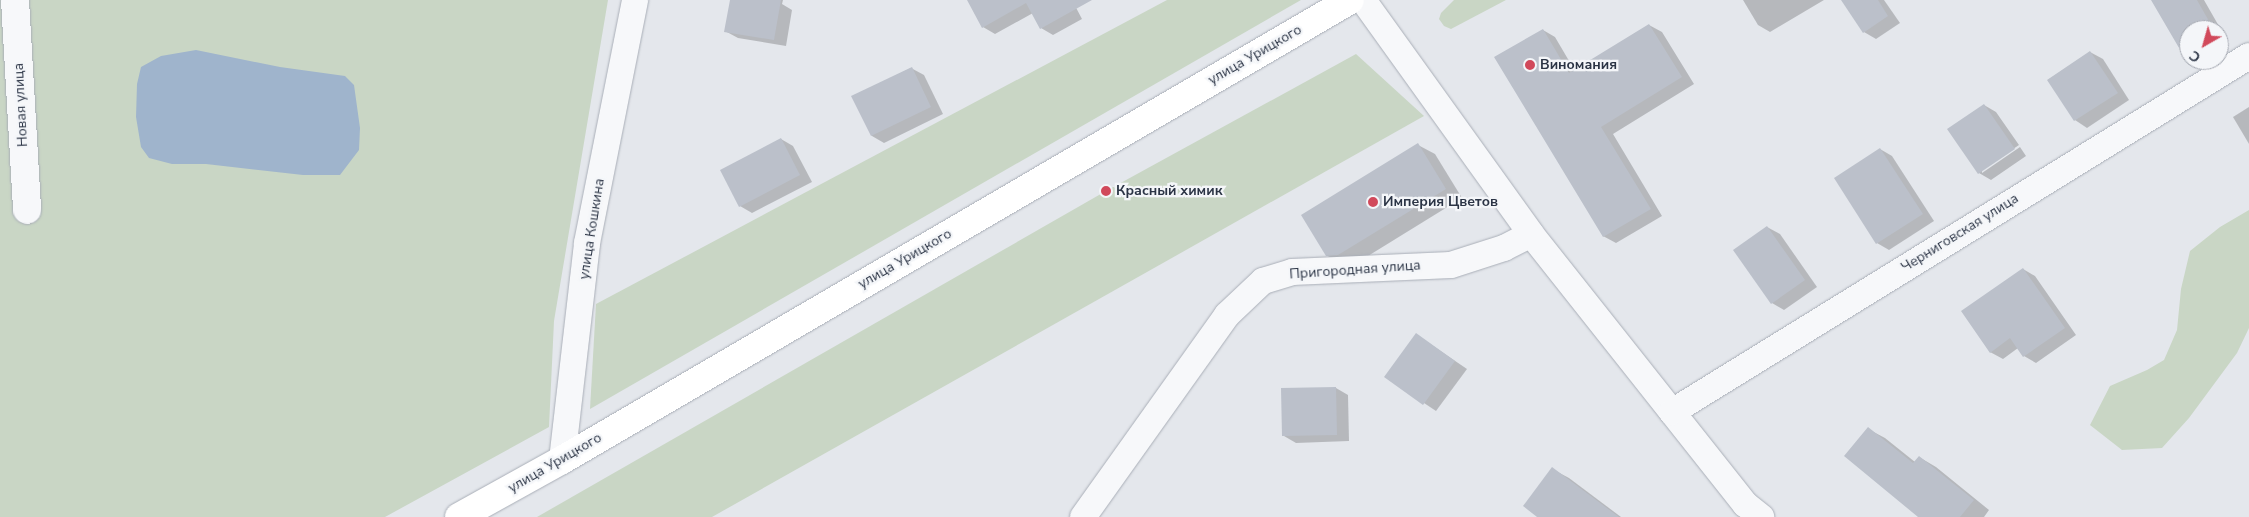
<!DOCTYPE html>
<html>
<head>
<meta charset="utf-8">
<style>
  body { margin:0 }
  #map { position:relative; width:2249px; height:517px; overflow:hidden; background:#e4e7ec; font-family:"Nunito Sans",sans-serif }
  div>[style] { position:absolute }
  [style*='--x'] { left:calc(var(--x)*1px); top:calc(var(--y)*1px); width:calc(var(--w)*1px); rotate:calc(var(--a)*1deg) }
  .green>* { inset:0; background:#c9d6c5 }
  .water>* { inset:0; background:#9fb4cc }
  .shadow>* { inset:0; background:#0003 }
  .building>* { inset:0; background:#bbc0ca }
  .roads { filter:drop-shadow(0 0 1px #a9aeb7) drop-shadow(0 0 1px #a9aeb7) }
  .minor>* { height:26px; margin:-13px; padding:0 13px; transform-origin:13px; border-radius:13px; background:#f7f8fa }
  .tertiary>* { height:28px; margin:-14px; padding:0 14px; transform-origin:14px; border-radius:14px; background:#f7f8fa }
  .primary>* { height:28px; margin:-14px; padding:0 14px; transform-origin:14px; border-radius:14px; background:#fff }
  .dots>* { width:14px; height:14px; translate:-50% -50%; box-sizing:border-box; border:2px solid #f4f6f9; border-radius:50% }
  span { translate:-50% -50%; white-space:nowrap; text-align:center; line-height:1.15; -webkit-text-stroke:4.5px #f4f6f9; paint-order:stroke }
  .street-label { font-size:14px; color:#2b3445 }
  .poi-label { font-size:14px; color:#2b3445; font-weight:700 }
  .left { translate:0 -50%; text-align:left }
  .north { position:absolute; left:2179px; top:20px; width:50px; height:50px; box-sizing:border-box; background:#f4f6f9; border:1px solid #a4a8b1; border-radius:50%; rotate:218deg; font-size:14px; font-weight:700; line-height:20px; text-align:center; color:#2b3445 }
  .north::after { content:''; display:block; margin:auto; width:18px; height:22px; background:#d1495b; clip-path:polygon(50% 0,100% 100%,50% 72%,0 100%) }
</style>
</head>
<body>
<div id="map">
  <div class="green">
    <div style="clip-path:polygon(0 0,608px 0,554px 321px,549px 427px,385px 517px,0 517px)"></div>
    <div style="clip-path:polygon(1167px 0,1301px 0,590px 409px,596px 304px)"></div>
    <div style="clip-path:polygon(1454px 0,1506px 0,1451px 29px,1444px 26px,1439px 19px,1441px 13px)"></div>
    <div style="clip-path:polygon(1356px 54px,1424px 116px,712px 517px,537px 517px,1106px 191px)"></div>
    <div style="clip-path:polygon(2249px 210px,2249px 328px,2237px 353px,2189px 418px,2162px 448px,2122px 450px,2090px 425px,2110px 386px,2147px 370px,2164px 360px,2177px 330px,2181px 289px,2190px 251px,2220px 227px)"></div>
  </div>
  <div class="water">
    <div style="clip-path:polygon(196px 50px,280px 67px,345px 76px,354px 85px,360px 128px,359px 150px,340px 175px,303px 175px,206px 164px,172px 164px,149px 158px,141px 147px,136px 117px,137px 84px,141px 67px,161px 56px)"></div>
  </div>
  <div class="shadow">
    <div style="clip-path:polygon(731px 0,783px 0,782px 4px,792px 10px,786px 46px,738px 38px,725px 31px)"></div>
    <div style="clip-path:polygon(968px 0,1072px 0,1082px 19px,1053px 35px,1041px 28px,1033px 13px,995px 34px,983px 27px)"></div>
    <div style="clip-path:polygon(1743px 0,1824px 0,1770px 32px,1758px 25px)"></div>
    <div style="clip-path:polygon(1843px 0,1884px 0,1900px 23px,1876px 39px,1864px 32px)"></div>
    <div style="clip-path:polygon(2153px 0,2204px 0,2224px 35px,2219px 38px,2219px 30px,2189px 30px,2189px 52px)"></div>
    <div style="clip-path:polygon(1649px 25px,1662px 32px,1694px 84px,1613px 134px,1662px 216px,1616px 243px,1603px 236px,1543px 30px,1555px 37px,1575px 71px)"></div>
    <div style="clip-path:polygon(2090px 52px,2103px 59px,2129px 100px,2087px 128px,2075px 120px,2048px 80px)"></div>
    <div style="clip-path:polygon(911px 68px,924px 75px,943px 114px,884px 143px,872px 136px,853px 97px)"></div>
    <div style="clip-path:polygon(1984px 105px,1996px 112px,2019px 145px,1982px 170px,1982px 173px,2020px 147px,2026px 156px,1991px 180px,1979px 173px)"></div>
    <div style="clip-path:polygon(2249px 107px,2249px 144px,2233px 117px)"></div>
    <div style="clip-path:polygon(781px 139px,793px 146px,812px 182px,752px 213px,740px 206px)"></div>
    <div style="clip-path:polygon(1418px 145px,1435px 154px,1462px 198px,1355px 264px,1343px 264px,1326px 255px)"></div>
    <div style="clip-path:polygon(1880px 149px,1892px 156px,1934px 221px,1889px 250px,1877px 243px)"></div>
    <div style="clip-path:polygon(1767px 227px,1780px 234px,1817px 287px,1784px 310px,1772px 303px)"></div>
    <div style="clip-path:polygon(2023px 269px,2035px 276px,2076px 335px,2036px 363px,2024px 356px,2018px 348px,2003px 359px,1990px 352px)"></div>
    <div style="clip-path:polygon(1417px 335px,1467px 369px,1436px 411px,1385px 377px)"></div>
    <div style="clip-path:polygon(1336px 388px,1348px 395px,1349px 441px,1296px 443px,1284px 436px)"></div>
    <div style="clip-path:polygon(1868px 429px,1885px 438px,1915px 462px,1919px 457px,1936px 467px,1989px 510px,1984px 517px,1920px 517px)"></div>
    <div style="clip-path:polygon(1552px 469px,1569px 478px,1621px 517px,1539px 517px)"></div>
  </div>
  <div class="building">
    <div style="clip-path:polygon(730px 0,781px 0,774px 40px,724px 32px)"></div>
    <div style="clip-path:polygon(967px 0,1092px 0,1040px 29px,1026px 3px,982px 28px)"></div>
    <div style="clip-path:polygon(1841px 0,1878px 0,1888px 16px,1863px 33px)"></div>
    <div style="clip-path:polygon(2151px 0,2197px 0,2214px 30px,2189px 30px,2189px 65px)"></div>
    <div style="clip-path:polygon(1649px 24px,1682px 77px,1601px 127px,1651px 209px,1603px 237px,1494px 57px,1543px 29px,1569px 73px)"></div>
    <div style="clip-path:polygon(2090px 51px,2118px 93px,2074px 121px,2047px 80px)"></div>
    <div style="clip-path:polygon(912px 67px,931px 107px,871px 136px,851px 96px)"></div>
    <div style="clip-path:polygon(1984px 104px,2015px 149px,1978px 174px,1947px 129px)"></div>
    <div style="clip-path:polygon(781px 138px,800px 175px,739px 207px,720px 170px)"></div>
    <div style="clip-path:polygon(1418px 143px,1446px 189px,1338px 255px,1326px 256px,1301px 215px)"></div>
    <div style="clip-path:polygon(1880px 148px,1923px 214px,1876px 244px,1834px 178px)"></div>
    <div style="clip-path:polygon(1767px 226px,1805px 280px,1771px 304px,1733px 250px)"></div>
    <div style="clip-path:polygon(2023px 268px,2065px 328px,2023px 357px,2010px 338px,1990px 353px,1961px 311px)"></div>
    <div style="clip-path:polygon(1416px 333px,1455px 361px,1423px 405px,1384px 377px)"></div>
    <div style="clip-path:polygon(1336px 387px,1337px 435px,1282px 436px,1281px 388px)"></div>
    <div style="clip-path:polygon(1868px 427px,1913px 463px,1919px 456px,1974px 500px,1960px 517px,1918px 517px,1844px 456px)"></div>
    <div style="clip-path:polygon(1552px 467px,1619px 517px,1537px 517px,1523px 506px)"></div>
  </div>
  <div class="roads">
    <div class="minor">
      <div style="--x:1363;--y:0;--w:288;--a:54.3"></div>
      <div style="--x:1531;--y:234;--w:345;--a:51.6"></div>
      <div style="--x:1745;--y:504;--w:21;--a:39"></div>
      <div style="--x:1672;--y:412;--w:678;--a:-31.67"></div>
      <div style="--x:562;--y:460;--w:218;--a:-83.4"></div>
      <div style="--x:587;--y:243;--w:248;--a:-78.8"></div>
      <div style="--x:1083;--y:517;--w:248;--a:-54.5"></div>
      <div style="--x:1227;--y:315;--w:50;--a:-43.4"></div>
      <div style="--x:1263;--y:281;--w:30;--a:-17"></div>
      <div style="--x:1292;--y:272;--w:159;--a:-2.5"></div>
      <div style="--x:1451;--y:265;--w:56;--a:-17.8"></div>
      <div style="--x:1504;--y:248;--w:30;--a:-27"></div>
    </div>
    <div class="tertiary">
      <div style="--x:15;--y:0;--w:210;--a:86.7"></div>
    </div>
    <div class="primary">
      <div style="--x:459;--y:517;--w:118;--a:-29"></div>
      <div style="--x:562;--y:460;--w:912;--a:-30.27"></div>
    </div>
  </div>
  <div class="dots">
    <div style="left:1530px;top:65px;background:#d1495b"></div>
    <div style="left:1106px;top:191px;background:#d1495b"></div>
    <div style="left:1373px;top:202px;background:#d1495b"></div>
  </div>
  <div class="street-label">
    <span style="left:1255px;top:55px;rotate:-30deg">улица Урицкого</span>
    <span style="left:21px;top:105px;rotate:-93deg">Новая улица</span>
    <span style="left:592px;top:229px;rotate:-81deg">улица Кошкина</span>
    <span style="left:1960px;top:233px;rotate:-32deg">Черниговская улица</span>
    <span style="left:905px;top:259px;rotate:-30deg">улица Урицкого</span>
    <span style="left:1355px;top:270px;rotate:-4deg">Пригородная улица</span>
    <span style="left:555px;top:463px;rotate:-30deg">улица Урицкого</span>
  </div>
  <div class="poi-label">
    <span class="left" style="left:1540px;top:65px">Виномания</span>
    <span class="left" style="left:1116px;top:191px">Красный химик</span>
    <span class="left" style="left:1383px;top:202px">Империя Цветов</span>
  </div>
  <div class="north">С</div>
</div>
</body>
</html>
